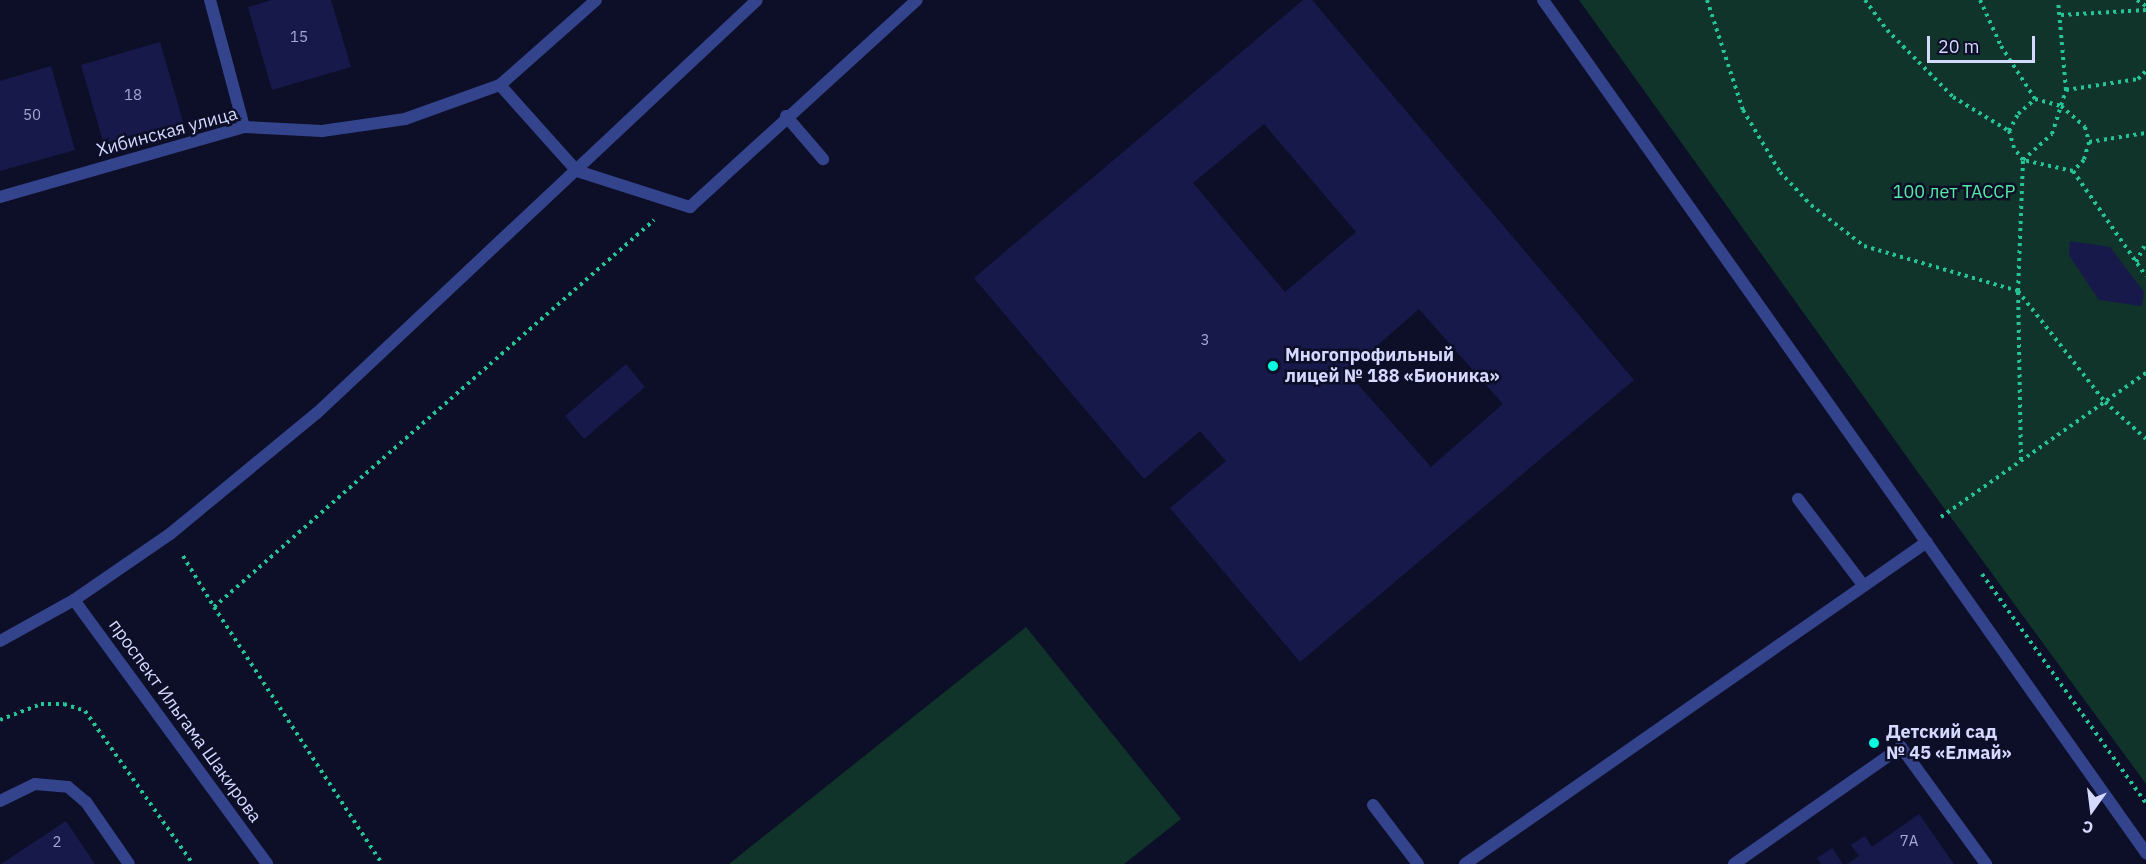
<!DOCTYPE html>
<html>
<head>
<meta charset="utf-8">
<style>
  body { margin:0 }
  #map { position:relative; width:2146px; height:864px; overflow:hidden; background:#0d0f28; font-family:"IBM Plex Sans",sans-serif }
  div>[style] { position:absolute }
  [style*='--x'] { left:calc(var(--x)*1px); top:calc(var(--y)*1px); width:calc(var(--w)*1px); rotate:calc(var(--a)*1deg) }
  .green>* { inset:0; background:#10332a }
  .building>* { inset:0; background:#18194b }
  .path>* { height:4px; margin-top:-2px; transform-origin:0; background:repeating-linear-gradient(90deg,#24c497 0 3px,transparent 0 7.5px) }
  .lane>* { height:12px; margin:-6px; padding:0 6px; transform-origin:6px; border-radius:6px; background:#34448c }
  .street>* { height:12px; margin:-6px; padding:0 6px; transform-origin:6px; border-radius:6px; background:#34448c }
  .dots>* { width:16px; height:16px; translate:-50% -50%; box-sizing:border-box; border:3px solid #0d0f28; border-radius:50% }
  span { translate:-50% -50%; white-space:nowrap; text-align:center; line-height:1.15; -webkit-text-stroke:5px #0d0f28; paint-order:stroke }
  .number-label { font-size:15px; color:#a6a9d2 }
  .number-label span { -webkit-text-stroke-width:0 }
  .street-label { font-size:18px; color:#d5d9ff }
  .park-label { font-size:18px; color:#55eaa4 }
  .poi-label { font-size:18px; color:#d5d9ff; font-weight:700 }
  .left { translate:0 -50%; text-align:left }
  .north { position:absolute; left:2062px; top:780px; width:60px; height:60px; -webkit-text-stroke:4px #0d0f28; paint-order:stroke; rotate:194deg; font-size:16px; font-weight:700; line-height:24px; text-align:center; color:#d5d9ff }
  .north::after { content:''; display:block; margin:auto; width:21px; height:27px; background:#d5d9ff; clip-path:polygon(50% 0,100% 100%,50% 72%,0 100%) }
  .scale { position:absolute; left:1927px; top:36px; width:108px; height:27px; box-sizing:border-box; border:3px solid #d5d9ff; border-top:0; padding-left:8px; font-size:18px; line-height:21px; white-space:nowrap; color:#d5d9ff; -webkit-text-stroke:4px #0d0f28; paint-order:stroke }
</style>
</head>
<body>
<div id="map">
  <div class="green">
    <div style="clip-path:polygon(1579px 0,2146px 0,2146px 784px,1917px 471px)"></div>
    <div style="clip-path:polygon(1026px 627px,1181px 819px,1124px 864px,729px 864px)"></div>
  </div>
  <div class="building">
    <div style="clip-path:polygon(272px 0,331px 0,351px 67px,272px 90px,248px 7px)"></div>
    <div style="clip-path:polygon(evenodd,1303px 0,1312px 0,1634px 380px,1300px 662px,1170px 508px,1226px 461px,1200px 431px,1144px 479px,974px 278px,1303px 0,1264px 124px,1356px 232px,1285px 292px,1193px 183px,1264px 124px,1303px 0,1419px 309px,1503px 404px,1431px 467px,1347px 372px,1419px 309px)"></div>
    <div style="clip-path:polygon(160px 42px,184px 125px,105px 148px,81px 65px)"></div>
    <div style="clip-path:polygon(51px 66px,75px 150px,0 171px,0 81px)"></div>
    <div style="clip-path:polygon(2070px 241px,2110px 247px,2144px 292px,2142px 306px,2099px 300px,2069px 255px)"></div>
    <div style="clip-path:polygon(626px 364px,645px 387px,584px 439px,565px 416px)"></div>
    <div style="clip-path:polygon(1919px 814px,1954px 864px,1847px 864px,1859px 856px,1851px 845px,1865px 836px,1872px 847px)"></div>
    <div style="clip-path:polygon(66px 821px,95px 864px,1px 864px)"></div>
    <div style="clip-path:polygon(1832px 848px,1843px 864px,1821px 864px,1817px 858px)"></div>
  </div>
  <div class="path">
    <div style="--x:1707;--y:0;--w:116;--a:71.9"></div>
    <div style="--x:1743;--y:110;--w:72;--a:59.2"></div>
    <div style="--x:1780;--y:172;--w:45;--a:46.8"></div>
    <div style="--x:1811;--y:205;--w:67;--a:37.7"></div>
    <div style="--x:1864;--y:246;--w:160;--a:16.3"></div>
    <div style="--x:2018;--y:291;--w:141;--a:51.9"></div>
    <div style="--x:2105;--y:402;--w:55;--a:42.1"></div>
    <div style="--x:1865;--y:0;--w:37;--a:54"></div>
    <div style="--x:1887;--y:30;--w:94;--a:45.4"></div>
    <div style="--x:1953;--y:97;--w:66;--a:31.3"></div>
    <div style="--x:1980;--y:0;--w:51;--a:65.5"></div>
    <div style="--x:2001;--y:46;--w:63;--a:57.3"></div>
    <div style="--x:2137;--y:0;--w:11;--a:34"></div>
    <div style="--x:2061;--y:15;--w:85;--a:-3.4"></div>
    <div style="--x:2066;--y:90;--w:73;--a:-8.7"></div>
    <div style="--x:2138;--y:79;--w:11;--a:-45"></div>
    <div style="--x:2035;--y:99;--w:27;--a:15"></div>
    <div style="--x:2061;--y:106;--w:32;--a:41"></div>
    <div style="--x:2085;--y:127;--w:16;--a:75"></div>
    <div style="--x:2089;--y:142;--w:19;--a:106"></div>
    <div style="--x:2084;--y:160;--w:16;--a:135"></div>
    <div style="--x:2073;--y:171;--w:51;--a:-167.6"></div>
    <div style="--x:2023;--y:160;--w:15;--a:-127"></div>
    <div style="--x:2014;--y:148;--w:18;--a:-106"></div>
    <div style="--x:2009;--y:131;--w:19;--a:-62"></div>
    <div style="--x:2018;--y:114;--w:23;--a:-41"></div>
    <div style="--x:2089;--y:142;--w:58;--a:-9"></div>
    <div style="--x:2073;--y:171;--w:128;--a:55.2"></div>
    <div style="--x:2136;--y:262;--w:21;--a:-62"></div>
    <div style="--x:2021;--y:460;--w:169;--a:-91"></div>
    <div style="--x:2018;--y:291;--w:131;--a:-87.8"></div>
    <div style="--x:2023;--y:160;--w:39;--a:-42"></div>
    <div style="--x:2052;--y:134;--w:46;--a:-72.3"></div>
    <div style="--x:2066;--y:90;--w:90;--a:-95.1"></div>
    <div style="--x:1941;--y:517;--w:251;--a:-35.1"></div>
    <div style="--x:183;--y:556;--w:60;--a:58.7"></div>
    <div style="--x:214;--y:607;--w:586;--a:-41.33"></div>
    <div style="--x:1982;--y:574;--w:282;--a:54.4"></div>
    <div style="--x:214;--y:607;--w:307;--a:56.8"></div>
    <div style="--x:0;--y:720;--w:44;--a:-21.3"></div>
    <div style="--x:41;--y:704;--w:23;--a:0"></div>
    <div style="--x:64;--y:704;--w:22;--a:18"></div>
    <div style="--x:85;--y:711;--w:187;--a:54.8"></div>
  </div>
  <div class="lane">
    <div style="--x:500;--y:85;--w:115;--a:48.2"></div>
    <div style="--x:577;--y:171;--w:119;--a:17.7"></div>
    <div style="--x:690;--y:207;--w:307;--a:-42.4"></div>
    <div style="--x:786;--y:116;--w:57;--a:49.3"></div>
    <div style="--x:1798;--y:499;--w:108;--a:52.9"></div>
    <div style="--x:0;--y:801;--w:39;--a:-26"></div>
    <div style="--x:35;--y:784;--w:33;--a:5"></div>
    <div style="--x:68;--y:787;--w:23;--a:40"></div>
    <div style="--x:86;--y:802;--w:75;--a:55.3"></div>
    <div style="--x:1373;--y:805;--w:74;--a:52.7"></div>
    <div style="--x:1734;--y:864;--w:204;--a:-35"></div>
    <div style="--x:1901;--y:747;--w:145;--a:54"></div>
  </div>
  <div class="street">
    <div style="--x:210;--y:0;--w:131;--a:75"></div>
    <div style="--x:1543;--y:0;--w:1045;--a:54.74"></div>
    <div style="--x:0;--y:197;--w:254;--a:-16"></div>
    <div style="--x:244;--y:127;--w:78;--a:2.9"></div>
    <div style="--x:322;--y:131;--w:84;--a:-8.2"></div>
    <div style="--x:405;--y:119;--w:101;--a:-19.7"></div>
    <div style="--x:500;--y:85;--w:128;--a:-41.5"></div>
    <div style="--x:74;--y:600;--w:327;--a:53.8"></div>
    <div style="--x:0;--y:641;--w:85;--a:-29"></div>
    <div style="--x:74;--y:600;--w:116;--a:-34.5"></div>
    <div style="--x:170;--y:534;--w:190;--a:-39.5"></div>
    <div style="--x:317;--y:413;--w:603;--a:-43.19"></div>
    <div style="--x:1465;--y:864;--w:563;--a:-34.88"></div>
  </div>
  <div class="dots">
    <div style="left:1273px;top:366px;background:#01ffe0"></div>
    <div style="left:1874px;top:743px;background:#01ffe0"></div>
  </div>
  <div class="number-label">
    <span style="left:299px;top:37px">15</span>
    <span style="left:133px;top:95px">18</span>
    <span style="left:32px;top:115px">50</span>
    <span style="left:1205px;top:340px">3</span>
    <span style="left:1909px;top:841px">7А</span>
    <span style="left:57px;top:842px">2</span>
  </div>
  <div class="street-label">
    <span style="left:167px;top:132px;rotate:-15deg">Хибинская улица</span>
    <span style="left:185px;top:721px;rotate:54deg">проспект Ильгама Шакирова</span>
  </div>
  <div class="park-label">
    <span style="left:1954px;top:192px">100 лет ТАССР</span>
  </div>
  <div class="poi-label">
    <span class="left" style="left:1285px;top:366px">Многопрофильный<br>лицей № 188 «Бионика»</span>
    <span class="left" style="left:1886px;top:743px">Детский сад<br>№ 45 «Елмай»</span>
  </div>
  <div class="north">С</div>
  <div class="scale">20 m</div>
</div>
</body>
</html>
